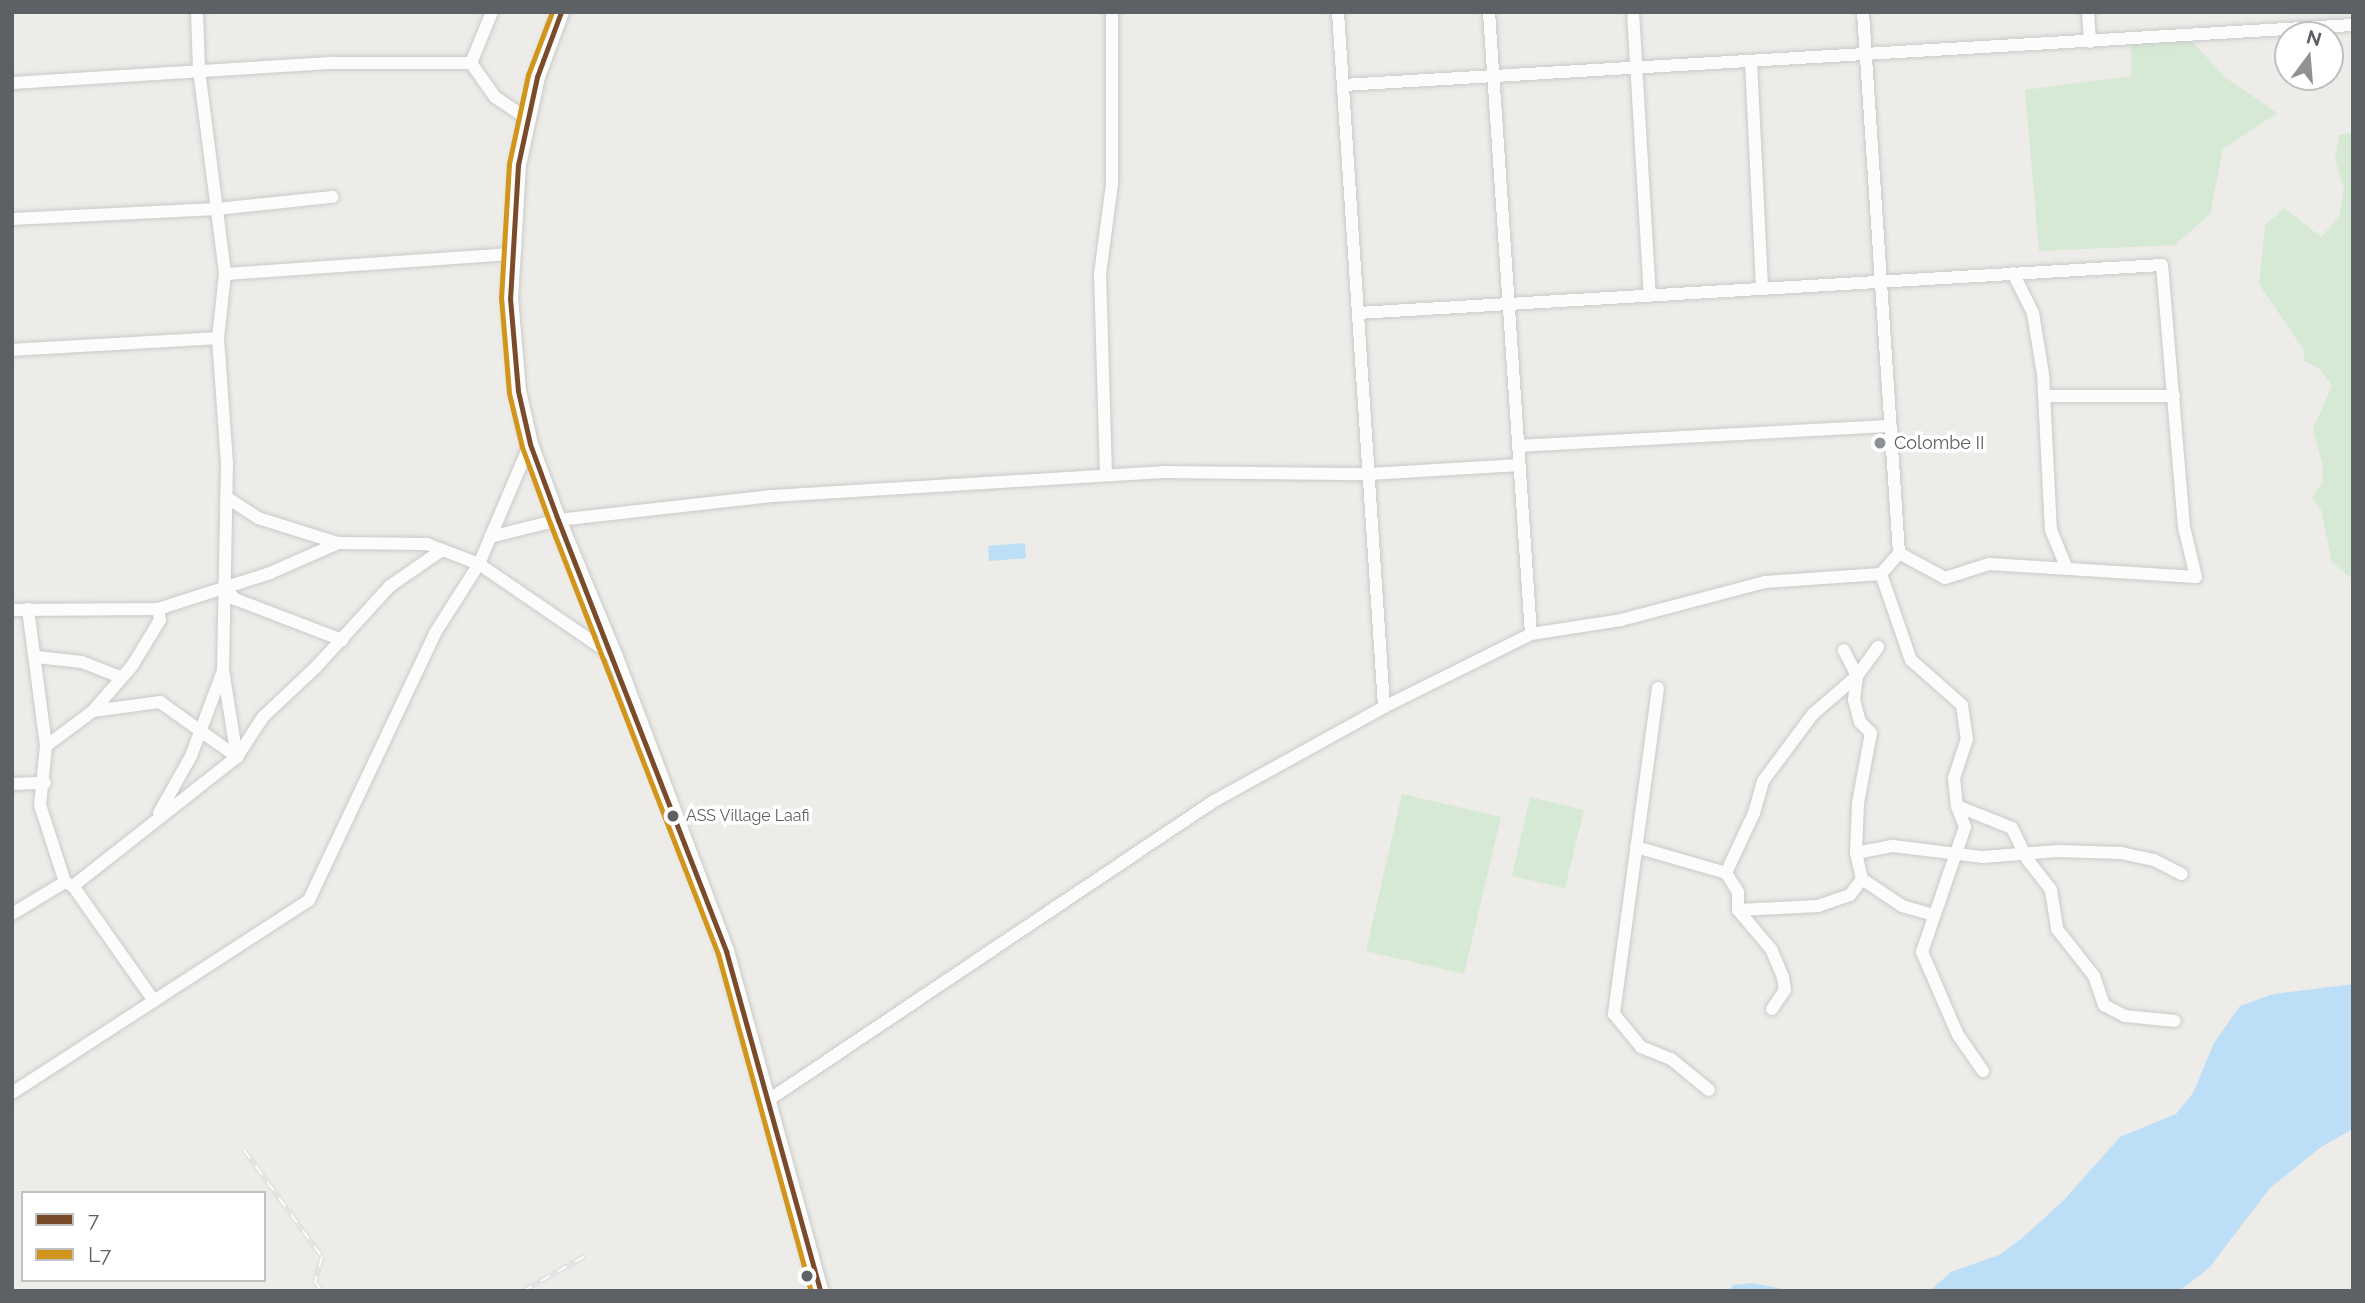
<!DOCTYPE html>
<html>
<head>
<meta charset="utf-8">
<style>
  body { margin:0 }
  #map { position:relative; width:2365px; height:1303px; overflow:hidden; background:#edece8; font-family:Raleway,sans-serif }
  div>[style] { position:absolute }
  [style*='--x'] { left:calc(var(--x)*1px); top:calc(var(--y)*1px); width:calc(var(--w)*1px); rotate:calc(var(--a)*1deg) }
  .green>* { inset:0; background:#d6e9d4 }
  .water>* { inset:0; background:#bcdff7 }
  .roads { filter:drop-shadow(0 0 2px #c9caca) drop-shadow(0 0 2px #c9caca) }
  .street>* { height:12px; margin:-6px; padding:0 6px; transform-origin:6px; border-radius:6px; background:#fcfcfc }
  .secondary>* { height:16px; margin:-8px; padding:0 8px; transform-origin:8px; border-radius:8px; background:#fcfcfc }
  .rail>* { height:6px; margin-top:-3px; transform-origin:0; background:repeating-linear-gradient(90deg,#fff 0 10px,#e3e3e3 0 20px); box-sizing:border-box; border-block:2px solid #e3e3e3 }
  .bus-1>* { height:5px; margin:-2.5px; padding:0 2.5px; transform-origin:2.5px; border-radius:2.5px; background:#7a4b2a }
  .bus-2>* { height:5px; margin:-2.5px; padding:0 2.5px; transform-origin:2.5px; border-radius:2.5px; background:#d0951a }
  .dots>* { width:19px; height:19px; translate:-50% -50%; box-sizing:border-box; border:4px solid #fff; border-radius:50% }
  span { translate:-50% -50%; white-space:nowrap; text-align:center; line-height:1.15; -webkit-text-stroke:7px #fff; paint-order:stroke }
  .bus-label { font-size:16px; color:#5d6166 }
  .left { translate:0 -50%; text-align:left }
  .poi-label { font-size:18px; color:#5d6166 }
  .frame { position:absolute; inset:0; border:14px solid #5d6166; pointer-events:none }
  .legend { position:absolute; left:21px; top:1191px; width:245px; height:91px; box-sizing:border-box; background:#fff; border:2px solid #bec0c2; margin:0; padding:9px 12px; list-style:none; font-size:21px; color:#5d6166 }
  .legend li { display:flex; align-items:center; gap:14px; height:35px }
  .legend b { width:35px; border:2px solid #bec0c2 }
  .north { position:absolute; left:2274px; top:21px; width:70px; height:70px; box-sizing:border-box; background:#fff; border:2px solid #bec0c2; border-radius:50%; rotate:16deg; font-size:19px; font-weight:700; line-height:28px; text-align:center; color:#5d6166 }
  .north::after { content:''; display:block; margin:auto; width:24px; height:32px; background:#8f9294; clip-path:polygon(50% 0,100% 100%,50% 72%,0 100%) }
</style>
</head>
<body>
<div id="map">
  <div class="green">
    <div style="clip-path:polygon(2187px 36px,2226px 78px,2277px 113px,2223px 149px,2210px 214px,2175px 245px,2039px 251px,2025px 90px,2131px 76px,2131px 40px)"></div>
    <div style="clip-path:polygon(2353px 132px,2352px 328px,2353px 580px,2332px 562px,2321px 510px,2312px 498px,2322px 484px,2323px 467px,2313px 429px,2332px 386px,2320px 369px,2303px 360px,2305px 352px,2259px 284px,2265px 225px,2284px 208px,2321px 237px,2339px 217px,2344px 189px,2335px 160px,2339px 135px)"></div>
    <div style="clip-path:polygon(1402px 794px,1501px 817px,1464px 974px,1366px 951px)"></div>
    <div style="clip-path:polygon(1530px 797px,1584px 810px,1565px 888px,1512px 876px)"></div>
  </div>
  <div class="water">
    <div style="clip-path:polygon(1025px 543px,1026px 558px,989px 561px,988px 546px)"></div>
    <div style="clip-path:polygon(2353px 984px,2353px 1129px,2321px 1147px,2270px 1188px,2209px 1268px,2187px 1285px,2179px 1291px,1930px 1291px,1951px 1272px,1999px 1255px,2021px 1239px,2063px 1201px,2120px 1137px,2176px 1114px,2193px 1093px,2214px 1043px,2240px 1006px,2273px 994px)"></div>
    <div style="clip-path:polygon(1752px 1283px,1778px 1288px,1784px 1291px,1728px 1291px,1733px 1285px)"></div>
  </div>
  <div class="roads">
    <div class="street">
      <div style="--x:197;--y:12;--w:58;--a:88"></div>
      <div style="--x:199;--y:70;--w:206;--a:82.7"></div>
      <div style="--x:225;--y:274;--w:64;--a:96.2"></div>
      <div style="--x:218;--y:338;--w:125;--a:85.9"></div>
      <div style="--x:227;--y:463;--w:207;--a:91.1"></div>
      <div style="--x:223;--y:670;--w:88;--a:80.9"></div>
      <div style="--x:492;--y:12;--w:55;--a:112.4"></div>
      <div style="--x:471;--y:63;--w:42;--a:54.8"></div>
      <div style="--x:495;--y:97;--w:37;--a:34"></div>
      <div style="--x:1338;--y:12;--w:697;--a:86.21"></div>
      <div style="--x:1489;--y:12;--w:623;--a:86.14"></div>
      <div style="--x:1633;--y:12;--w:284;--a:86.6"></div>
      <div style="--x:2088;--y:12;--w:30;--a:86"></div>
      <div style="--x:1751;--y:62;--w:226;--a:87.2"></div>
      <div style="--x:12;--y:83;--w:322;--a:-3.6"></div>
      <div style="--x:333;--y:63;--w:138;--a:0"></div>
      <div style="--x:1343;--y:85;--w:1012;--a:-3.4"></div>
      <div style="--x:12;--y:219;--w:205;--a:-2.8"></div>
      <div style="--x:217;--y:209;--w:116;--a:-6"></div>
      <div style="--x:2013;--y:273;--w:45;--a:63.4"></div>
      <div style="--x:2033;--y:313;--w:62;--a:80.7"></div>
      <div style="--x:2043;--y:374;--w:156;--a:87.1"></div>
      <div style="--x:2051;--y:530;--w:42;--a:67.7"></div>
      <div style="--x:225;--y:274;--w:288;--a:-4"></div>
      <div style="--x:1358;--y:313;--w:805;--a:-3.42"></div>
      <div style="--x:2162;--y:265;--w:263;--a:85.2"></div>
      <div style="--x:2184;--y:527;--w:51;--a:76.5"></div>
      <div style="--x:2196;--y:577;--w:207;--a:-176.4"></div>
      <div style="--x:1989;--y:564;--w:46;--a:162.3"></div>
      <div style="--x:1945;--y:578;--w:52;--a:-151.5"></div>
      <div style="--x:12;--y:350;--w:206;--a:-3.3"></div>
      <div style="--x:2045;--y:396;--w:129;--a:0"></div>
      <div style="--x:1518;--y:446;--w:373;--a:-3.1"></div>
      <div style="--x:1106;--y:475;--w:201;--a:-91.7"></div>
      <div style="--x:1100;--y:274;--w:91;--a:-82.4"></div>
      <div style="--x:1112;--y:184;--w:172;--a:-90"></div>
      <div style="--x:226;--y:497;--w:38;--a:33"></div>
      <div style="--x:258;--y:518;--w:84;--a:17.4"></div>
      <div style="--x:490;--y:537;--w:70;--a:-14"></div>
      <div style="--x:558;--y:520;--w:215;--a:-6.4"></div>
      <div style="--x:772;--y:496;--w:391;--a:-3.5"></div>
      <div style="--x:1162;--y:472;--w:207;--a:0.6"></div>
      <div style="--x:1369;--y:474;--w:151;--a:-3.4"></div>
      <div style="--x:1881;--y:574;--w:91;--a:70.8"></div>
      <div style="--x:1911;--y:660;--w:68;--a:41.4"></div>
      <div style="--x:1962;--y:705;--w:34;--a:82"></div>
      <div style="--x:1967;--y:739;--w:41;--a:108.4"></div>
      <div style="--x:1954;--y:778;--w:28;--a:84"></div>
      <div style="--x:1957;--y:806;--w:59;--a:21.8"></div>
      <div style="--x:2012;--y:828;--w:34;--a:64"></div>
      <div style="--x:2027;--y:859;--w:39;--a:52"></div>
      <div style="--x:2051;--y:890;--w:39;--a:81"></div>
      <div style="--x:2057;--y:929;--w:60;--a:51.8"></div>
      <div style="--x:2094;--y:976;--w:31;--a:71"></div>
      <div style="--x:2104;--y:1005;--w:24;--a:28"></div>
      <div style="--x:2125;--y:1016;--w:50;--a:5.7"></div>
      <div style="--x:225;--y:588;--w:15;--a:48"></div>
      <div style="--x:235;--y:599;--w:115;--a:21"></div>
      <div style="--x:28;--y:609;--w:138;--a:82.5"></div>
      <div style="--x:46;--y:746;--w:59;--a:95.8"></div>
      <div style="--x:40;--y:805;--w:81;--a:72"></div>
      <div style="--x:12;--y:610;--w:146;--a:-0.4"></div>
      <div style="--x:158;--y:609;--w:118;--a:-17.8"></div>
      <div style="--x:270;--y:573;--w:74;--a:-23.8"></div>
      <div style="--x:338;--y:543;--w:89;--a:0.6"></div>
      <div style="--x:427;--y:544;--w:56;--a:21"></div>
      <div style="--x:479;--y:564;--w:165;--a:34.4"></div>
      <div style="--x:37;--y:657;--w:45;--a:6.3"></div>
      <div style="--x:82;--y:662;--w:41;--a:21.5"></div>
      <div style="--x:1658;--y:688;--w:329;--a:97.7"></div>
      <div style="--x:1614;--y:1014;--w:43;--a:50.7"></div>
      <div style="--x:1641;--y:1047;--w:32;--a:22"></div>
      <div style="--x:1671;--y:1059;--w:49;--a:39.2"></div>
      <div style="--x:93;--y:711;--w:68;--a:-7.7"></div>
      <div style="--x:160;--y:702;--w:95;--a:35.5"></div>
      <div style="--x:46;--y:746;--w:59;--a:-36.7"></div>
      <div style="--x:93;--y:711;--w:60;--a:-49.1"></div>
      <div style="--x:132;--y:666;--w:54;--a:-58.7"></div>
      <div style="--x:160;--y:620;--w:11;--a:-100"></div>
      <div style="--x:12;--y:784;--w:33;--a:-2"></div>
      <div style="--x:1957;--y:806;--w:22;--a:69"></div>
      <div style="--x:1965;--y:827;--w:132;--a:109"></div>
      <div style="--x:1922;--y:952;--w:90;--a:66.6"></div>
      <div style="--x:1958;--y:1035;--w:44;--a:55.2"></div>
      <div style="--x:159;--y:813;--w:65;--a:-60.7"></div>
      <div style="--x:191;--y:756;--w:91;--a:-69.4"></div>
      <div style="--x:1636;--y:847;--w:94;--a:16.1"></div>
      <div style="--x:1856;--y:853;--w:38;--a:-11"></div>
      <div style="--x:1893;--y:846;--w:91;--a:7"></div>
      <div style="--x:1983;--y:857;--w:75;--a:-4.6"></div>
      <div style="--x:2058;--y:851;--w:63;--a:1.8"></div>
      <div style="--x:2121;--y:853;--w:34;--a:12"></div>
      <div style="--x:2154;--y:860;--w:31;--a:27"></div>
      <div style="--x:1862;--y:879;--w:48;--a:34"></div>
      <div style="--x:1902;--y:906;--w:32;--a:16"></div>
      <div style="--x:73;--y:886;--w:141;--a:54.8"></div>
      <div style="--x:1738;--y:910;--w:80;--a:-2.9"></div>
      <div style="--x:1818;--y:906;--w:34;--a:-19"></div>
      <div style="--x:1850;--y:895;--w:20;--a:-53"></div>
      <div style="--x:1862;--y:879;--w:27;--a:-103"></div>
      <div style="--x:1856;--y:853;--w:50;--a:-87.7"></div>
      <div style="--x:1858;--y:803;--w:71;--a:-79.5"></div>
      <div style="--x:1871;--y:733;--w:16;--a:-135"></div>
      <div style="--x:1860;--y:722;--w:23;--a:-105"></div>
      <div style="--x:1854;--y:700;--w:24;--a:-83"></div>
      <div style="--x:1857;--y:676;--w:29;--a:-117"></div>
      <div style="--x:12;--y:914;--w:62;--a:-31.1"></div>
      <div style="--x:65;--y:882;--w:9;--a:27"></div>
      <div style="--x:73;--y:886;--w:209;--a:-38.2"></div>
      <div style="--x:237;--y:757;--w:48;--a:-57"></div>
      <div style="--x:263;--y:717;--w:73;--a:-43.3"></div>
      <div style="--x:316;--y:667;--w:110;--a:-47.6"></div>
      <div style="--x:390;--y:586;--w:63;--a:-34.7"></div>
      <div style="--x:1772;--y:1009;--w:23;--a:-56"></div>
      <div style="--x:1785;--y:990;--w:13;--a:-99"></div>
      <div style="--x:1783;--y:977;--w:30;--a:-113"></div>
      <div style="--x:1771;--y:949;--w:51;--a:-130.2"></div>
      <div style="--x:1738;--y:910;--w:18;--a:-90"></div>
      <div style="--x:1738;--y:892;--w:22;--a:-122"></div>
      <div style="--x:1726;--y:873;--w:66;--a:-65"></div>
      <div style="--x:1754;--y:813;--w:33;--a:-74"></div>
      <div style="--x:1763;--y:781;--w:84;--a:-53.3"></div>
      <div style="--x:1813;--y:714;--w:58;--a:-40.8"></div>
      <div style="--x:1857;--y:676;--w:36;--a:-54"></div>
      <div style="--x:12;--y:1093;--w:354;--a:-33"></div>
      <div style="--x:309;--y:900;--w:295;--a:-64.7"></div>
      <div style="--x:435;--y:633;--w:82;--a:-57.5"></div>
      <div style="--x:479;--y:564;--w:130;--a:-67"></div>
      <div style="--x:767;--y:1101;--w:538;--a:-33.87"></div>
      <div style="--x:1214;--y:801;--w:194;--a:-28.9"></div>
      <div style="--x:1384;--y:707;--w:164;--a:-26.4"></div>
      <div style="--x:1531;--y:634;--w:91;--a:-8.8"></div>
      <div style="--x:1621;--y:620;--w:149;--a:-14.8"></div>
      <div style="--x:1765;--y:582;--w:116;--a:-3.9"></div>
      <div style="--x:1881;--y:574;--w:28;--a:-49"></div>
      <div style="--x:1899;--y:553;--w:542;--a:-93.81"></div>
    </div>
    <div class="secondary">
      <div style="--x:561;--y:12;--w:69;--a:110.3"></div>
      <div style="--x:537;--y:77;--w:90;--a:102.2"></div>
      <div style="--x:518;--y:165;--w:133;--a:93.4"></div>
      <div style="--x:510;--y:298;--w:93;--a:85.1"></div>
      <div style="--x:518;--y:391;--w:54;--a:77.2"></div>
      <div style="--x:530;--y:444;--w:81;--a:69.8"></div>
      <div style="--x:558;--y:520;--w:148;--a:67.4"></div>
      <div style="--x:615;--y:657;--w:314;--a:69.3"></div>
      <div style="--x:726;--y:951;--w:353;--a:74.5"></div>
    </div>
  </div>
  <div class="rail">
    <div style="--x:244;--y:1150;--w:132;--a:53.9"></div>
    <div style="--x:322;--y:1257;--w:26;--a:106"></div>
    <div style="--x:315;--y:1282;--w:11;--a:52"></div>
    <div style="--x:523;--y:1291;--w:71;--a:-29.4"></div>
  </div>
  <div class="bus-1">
    <div style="--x:561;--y:12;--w:69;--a:110.3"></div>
    <div style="--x:537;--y:77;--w:90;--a:102.2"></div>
    <div style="--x:518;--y:165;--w:133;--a:93.4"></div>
    <div style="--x:510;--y:298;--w:93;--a:85.1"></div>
    <div style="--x:518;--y:391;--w:54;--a:77.2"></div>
    <div style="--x:530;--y:444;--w:81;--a:69.8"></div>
    <div style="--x:558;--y:520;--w:463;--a:68.7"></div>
    <div style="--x:726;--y:951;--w:353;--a:74.5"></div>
  </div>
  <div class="bus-2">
    <div style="--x:552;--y:12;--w:67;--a:110.9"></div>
    <div style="--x:528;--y:75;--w:91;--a:102.1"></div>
    <div style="--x:509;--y:164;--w:133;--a:93.4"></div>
    <div style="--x:501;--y:297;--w:96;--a:85.2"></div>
    <div style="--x:509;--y:393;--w:56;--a:76.5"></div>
    <div style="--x:522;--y:447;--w:81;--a:69.8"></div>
    <div style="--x:550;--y:523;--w:463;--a:68.7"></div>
    <div style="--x:718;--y:954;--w:350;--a:74.6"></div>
  </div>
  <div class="dots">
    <div style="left:1880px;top:443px;background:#8f9294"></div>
    <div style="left:673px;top:816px;background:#5d6166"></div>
    <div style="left:807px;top:1276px;background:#5d6166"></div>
  </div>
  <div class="bus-label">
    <span class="left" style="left:686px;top:816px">ASS Village Laafi</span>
  </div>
  <div class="poi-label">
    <span class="left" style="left:1894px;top:443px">Colombe II</span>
  </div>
  <div class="frame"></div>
  <ul class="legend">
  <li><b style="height:9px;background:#7a4b2a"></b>7</li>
  <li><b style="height:9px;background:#d0951a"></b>L7</li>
  </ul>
  <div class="north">N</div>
</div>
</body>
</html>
